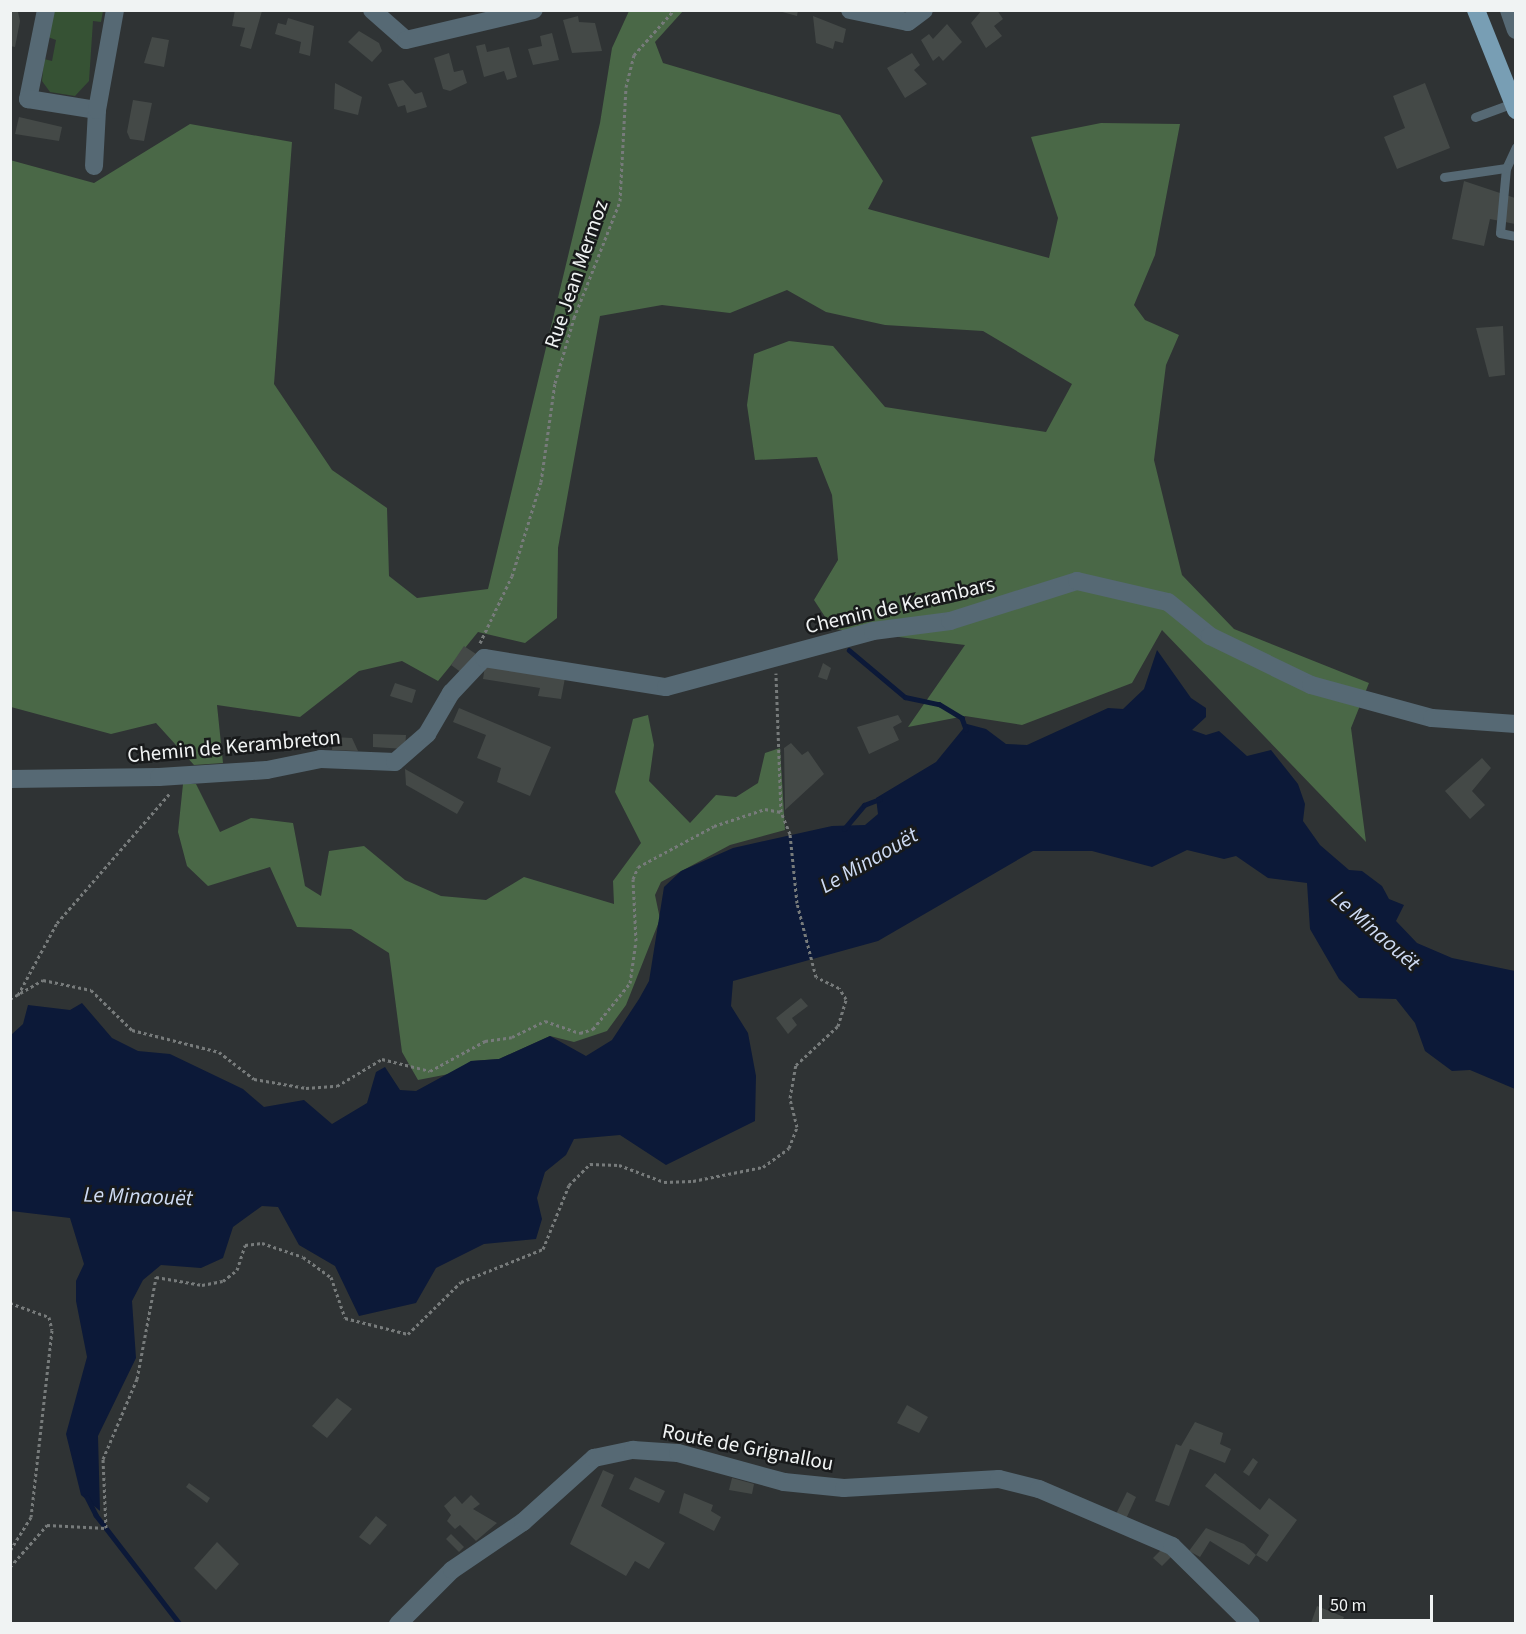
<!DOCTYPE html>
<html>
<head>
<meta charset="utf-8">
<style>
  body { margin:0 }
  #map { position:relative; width:1526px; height:1634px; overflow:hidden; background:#2f3334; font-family:"Source Sans 3",sans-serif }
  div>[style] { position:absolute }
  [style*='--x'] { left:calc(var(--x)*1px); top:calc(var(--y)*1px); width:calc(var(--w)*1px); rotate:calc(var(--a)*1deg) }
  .green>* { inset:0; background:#365234 }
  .forest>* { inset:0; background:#4a6847 }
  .water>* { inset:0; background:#0c1938 }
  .stream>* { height:4.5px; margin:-2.25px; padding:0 2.25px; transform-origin:2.25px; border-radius:2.25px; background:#0c1938 }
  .building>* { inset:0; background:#444947 }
  .path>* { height:3px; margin-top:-1.5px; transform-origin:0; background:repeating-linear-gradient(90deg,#777b7b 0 3px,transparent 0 6px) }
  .lane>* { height:9px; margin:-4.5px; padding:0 4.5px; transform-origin:4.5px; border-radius:4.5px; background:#566974 }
  .street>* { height:18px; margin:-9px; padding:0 9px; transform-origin:9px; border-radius:9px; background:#566974 }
  .primary>* { height:18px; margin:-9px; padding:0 9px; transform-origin:9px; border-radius:9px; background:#789eb4 }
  span { translate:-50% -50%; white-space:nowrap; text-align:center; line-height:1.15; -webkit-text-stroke:5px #181a1b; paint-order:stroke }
  .street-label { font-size:21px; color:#f0f3f3 }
  .water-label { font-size:22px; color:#cedbf4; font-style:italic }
  .frame { position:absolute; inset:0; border:12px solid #f0f3f3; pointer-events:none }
  .scale { position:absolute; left:1319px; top:1595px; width:114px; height:27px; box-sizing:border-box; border:3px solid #f0f3f3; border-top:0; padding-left:8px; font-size:18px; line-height:21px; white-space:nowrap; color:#f0f3f3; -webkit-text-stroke:4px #181a1b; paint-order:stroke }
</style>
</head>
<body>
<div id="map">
  <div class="green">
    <div style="clip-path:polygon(54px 11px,103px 11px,101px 22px,93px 21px,89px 81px,75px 96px,50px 92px,42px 81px,44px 59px,52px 61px,56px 40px,48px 37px)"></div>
  </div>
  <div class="forest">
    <div style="clip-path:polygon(629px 11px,683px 11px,655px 42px,663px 63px,840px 115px,883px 181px,868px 209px,1049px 258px,1058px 218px,1031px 137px,1101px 123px,1180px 124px,1155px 255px,1134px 305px,1145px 320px,1179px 335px,1166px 365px,1154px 460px,1182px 575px,1234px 629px,1369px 683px,1351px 728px,1366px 842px,1162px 630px,1132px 683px,1022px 725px,965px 716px,908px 727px,965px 645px,833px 629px,814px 600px,838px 560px,832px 495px,817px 457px,755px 460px,747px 405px,754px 354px,789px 341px,833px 346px,885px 407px,1046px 432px,1072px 384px,983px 331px,885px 325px,826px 312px,787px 290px,730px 313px,662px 305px,600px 316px,558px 548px,557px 618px,525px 643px,478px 632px,438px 681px,402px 661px,359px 671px,300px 717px,217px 705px,223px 763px,194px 765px,156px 723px,111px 734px,11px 707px,10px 160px,94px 183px,190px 124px,292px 142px,274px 384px,332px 470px,387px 508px,389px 576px,417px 598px,488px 589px,600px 123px,612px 48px)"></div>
    <div style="clip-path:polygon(648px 715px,654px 745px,649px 781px,690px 823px,716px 795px,736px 797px,758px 783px,765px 753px,780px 748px,785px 830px,730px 845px,661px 882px,655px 895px,660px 919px,626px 1005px,607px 1031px,574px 1042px,550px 1036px,499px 1059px,471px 1061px,454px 1073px,418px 1080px,402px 1052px,389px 953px,351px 929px,297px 927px,270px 867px,208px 886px,187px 866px,178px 832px,183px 784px,196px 784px,220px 832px,251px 818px,293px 823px,305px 886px,321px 896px,329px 851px,364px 846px,405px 880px,441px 896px,486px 900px,524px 877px,614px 904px,613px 881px,641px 843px,615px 792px,633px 719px)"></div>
  </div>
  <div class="water">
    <div style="clip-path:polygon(1157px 650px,1191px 698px,1206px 708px,1206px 717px,1192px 730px,1206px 735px,1219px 731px,1247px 756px,1271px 750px,1298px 784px,1305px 804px,1303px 821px,1320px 845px,1349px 870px,1362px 871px,1382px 886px,1389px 899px,1404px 905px,1396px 921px,1417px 943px,1452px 958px,1515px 971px,1515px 1089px,1470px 1070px,1452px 1071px,1425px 1051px,1415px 1023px,1396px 999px,1359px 998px,1339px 979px,1310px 929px,1307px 883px,1268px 878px,1236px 856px,1224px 859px,1187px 850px,1152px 867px,1092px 851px,1033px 851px,878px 941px,733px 981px,731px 1006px,748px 1033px,756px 1076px,755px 1121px,666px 1165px,620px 1135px,574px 1139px,566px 1155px,545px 1172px,537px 1198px,542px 1219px,536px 1239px,484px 1244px,436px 1268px,416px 1303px,359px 1316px,335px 1266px,299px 1245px,278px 1207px,262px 1206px,233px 1227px,223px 1258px,201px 1268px,161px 1265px,143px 1280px,132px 1301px,136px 1358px,98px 1436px,100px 1511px,81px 1495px,66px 1434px,87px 1357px,76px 1301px,76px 1281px,84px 1264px,70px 1218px,11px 1211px,11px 1035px,23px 1024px,28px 1005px,70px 1010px,82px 1003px,112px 1038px,138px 1051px,170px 1054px,243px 1089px,264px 1107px,304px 1100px,332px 1124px,367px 1103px,376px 1072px,385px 1067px,400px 1090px,416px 1091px,471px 1061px,499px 1059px,550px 1036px,586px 1056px,612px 1040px,639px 999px,649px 981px,664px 887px,681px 871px,733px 848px,832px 826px,865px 825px,878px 814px,876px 798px,936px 762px,967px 724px,986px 729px,1006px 744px,1027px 745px,1108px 708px,1123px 709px,1144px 689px)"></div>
  </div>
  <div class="stream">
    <div style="--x:849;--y:650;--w:73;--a:40"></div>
    <div style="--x:905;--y:697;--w:35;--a:12"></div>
    <div style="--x:939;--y:704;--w:27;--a:31"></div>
    <div style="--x:962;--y:718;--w:12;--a:70"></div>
    <div style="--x:844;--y:829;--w:31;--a:-50"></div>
    <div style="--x:864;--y:805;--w:17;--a:-21"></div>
    <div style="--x:87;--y:1497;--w:20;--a:63"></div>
    <div style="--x:96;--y:1515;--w:138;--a:52.4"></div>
  </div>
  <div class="building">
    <div style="clip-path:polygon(235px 10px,262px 11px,251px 49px,240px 46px,245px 28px,232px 26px)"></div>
    <div style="clip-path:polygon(775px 10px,798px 10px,797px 16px)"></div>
    <div style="clip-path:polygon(982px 10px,997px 10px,1003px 19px,994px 26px,1002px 36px,986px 48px,971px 23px)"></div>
    <div style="clip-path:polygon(10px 11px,18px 12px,20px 21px,15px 47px,10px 46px)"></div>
    <div style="clip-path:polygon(578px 16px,579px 22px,595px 23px,602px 51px,572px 53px,563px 20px)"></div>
    <div style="clip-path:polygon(813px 16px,846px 29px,843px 43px,835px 41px,833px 49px,816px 43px)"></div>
    <div style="clip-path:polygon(288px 18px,314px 26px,310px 56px,299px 53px,301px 42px,275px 34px,278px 23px,286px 25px)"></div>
    <div style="clip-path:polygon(947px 24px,962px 42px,943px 61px,939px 56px,933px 61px,921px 40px,929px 34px,933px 39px)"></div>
    <div style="clip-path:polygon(359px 31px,379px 43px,382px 51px,372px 62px,348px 42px)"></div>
    <div style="clip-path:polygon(552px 33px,559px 60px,533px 65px,528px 49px,542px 46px,540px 36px)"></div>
    <div style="clip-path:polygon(152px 37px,169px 40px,164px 67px,144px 63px)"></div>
    <div style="clip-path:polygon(485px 44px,487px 52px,509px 47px,517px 77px,507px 80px,504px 71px,484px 77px,476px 46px)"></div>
    <div style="clip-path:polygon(449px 53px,454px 72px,463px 70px,467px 83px,450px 91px,443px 89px,434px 58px)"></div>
    <div style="clip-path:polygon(912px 53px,920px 65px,914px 70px,927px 84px,905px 98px,887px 68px)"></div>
    <div style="clip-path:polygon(403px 80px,415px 94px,422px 92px,427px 107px,407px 113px,405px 105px,398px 107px,388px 84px)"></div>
    <div style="clip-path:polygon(335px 83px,362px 97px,358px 115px,334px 109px)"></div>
    <div style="clip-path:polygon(1425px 83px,1450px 148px,1397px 169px,1384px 137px,1405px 128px,1393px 96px)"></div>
    <div style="clip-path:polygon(133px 100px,152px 103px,144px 141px,130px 139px,127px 132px)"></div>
    <div style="clip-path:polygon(19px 117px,62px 127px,59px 141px,15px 134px)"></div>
    <div style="clip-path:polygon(1464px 181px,1515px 198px,1515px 224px,1490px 219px,1484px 246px,1452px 239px)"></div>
    <div style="clip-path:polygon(1503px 326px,1505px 375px,1489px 377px,1476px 328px)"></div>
    <div style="clip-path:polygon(464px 646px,476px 654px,462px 673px,451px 665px)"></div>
    <div style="clip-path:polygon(823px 663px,831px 668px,827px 680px,818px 677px)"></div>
    <div style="clip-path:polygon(485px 666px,565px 678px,561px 699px,538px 696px,540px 688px,483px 679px)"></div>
    <div style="clip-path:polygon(395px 683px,416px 690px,412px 703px,390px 696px)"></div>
    <div style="clip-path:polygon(459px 708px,551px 747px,530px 796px,497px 782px,501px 768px,477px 758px,486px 735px,453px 722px)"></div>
    <div style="clip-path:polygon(898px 715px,902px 722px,893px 727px,899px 740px,869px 754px,857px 727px)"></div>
    <div style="clip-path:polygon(373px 734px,406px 735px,405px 749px,373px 747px)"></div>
    <div style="clip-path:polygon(333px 737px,352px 738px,358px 751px,332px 750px)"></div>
    <div style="clip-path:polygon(791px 743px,802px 755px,808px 751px,824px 774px,785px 810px,784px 748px)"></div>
    <div style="clip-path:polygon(1482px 758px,1491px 768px,1472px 791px,1485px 805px,1470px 819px,1445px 791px)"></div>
    <div style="clip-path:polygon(405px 769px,464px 802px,457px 814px,406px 785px)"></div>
    <div style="clip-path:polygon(801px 998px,808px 1006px,792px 1018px,797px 1025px,788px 1034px,776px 1018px)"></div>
    <div style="clip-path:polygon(337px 1398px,352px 1409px,327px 1438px,312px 1426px)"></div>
    <div style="clip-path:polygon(907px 1405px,928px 1417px,919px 1433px,897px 1423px)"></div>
    <div style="clip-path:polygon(1195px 1422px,1223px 1433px,1220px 1444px,1231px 1449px,1225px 1463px,1190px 1449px,1169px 1506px,1155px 1501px,1176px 1444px,1181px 1446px)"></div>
    <div style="clip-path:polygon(1253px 1458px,1258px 1462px,1249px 1476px,1243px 1472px)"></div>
    <div style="clip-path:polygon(603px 1470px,614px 1475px,601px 1506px,665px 1543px,649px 1569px,635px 1561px,626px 1576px,570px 1544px)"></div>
    <div style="clip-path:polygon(1215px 1473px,1260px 1510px,1269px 1498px,1297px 1520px,1267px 1562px,1256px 1555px,1269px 1535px,1205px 1486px)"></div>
    <div style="clip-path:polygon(635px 1477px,665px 1491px,659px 1503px,629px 1489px)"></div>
    <div style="clip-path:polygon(732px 1478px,754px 1484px,752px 1494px,729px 1490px)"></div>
    <div style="clip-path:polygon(189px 1483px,210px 1498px,207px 1503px,186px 1487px)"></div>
    <div style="clip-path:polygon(1127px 1492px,1136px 1497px,1126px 1519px,1116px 1514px)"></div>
    <div style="clip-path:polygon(684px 1493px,713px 1505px,711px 1511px,721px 1517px,714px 1531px,679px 1513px)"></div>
    <div style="clip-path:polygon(471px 1495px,480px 1504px,473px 1509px,497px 1523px,476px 1541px,460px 1525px,455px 1529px,447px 1521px,451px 1515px,444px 1506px,455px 1496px,462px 1504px)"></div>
    <div style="clip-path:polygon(376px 1516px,387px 1525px,370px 1545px,359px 1537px)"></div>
    <div style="clip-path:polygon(1206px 1528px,1244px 1544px,1256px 1555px,1249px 1565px,1210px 1541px,1200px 1557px,1189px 1551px)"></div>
    <div style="clip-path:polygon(451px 1534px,464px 1547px,459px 1552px,446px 1539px)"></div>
    <div style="clip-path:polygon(217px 1542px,239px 1564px,216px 1590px,194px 1568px)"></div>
    <div style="clip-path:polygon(1162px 1549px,1171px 1557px,1162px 1566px,1153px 1558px)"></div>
    <div style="clip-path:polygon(1317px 1606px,1344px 1617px,1341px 1623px,1311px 1623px)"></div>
  </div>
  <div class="path">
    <div style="--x:480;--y:643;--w:74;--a:-64.5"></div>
    <div style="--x:512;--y:576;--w:98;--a:-72.9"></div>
    <div style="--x:541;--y:482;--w:100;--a:-82"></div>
    <div style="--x:555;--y:383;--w:68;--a:-73.7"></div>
    <div style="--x:574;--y:318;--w:126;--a:-68.5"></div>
    <div style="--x:620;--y:201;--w:114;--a:-87"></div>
    <div style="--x:626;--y:87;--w:33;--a:-76"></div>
    <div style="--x:634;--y:55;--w:60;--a:-48.4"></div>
    <div style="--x:18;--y:995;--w:82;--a:-61.6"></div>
    <div style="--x:57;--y:923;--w:172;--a:-49"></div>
    <div style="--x:10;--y:999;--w:38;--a:-30"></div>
    <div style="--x:43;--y:980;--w:49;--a:11.8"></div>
    <div style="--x:91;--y:990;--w:57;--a:44.3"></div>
    <div style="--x:132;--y:1030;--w:90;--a:14.2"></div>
    <div style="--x:219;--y:1052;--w:44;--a:37.6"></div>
    <div style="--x:254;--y:1079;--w:53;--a:9.8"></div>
    <div style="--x:306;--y:1088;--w:31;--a:-4"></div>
    <div style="--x:337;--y:1086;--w:52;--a:-31"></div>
    <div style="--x:382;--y:1059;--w:49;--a:14"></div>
    <div style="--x:430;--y:1071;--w:63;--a:-28.6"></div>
    <div style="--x:485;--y:1041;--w:27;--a:-8"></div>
    <div style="--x:512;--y:1037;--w:37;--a:-26"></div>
    <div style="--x:545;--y:1021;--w:37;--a:19"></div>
    <div style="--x:580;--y:1033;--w:14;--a:-17"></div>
    <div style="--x:593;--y:1029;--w:59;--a:-51.2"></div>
    <div style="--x:630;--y:983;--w:42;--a:-81.9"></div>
    <div style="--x:636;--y:941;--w:62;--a:-92.8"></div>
    <div style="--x:633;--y:879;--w:13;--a:-67"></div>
    <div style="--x:638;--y:867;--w:86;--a:-28.3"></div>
    <div style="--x:714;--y:826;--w:54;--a:-18.4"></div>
    <div style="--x:765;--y:809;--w:16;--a:11"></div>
    <div style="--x:10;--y:1303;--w:41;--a:19.7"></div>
    <div style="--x:49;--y:1317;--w:13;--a:77"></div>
    <div style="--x:52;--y:1330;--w:188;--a:96.4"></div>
    <div style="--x:31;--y:1517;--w:40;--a:122"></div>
    <div style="--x:10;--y:1567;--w:56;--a:-48.6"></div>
    <div style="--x:47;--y:1525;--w:59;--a:2.9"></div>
    <div style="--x:106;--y:1528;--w:69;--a:-92.5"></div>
    <div style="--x:103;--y:1459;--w:87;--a:-67"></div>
    <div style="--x:137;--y:1379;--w:104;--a:-79.4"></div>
    <div style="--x:156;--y:1277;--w:47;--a:9.9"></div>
    <div style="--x:202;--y:1285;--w:21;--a:-11"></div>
    <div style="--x:223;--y:1281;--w:18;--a:-38"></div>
    <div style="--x:237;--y:1270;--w:26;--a:-72"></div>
    <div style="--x:245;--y:1245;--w:17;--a:-7"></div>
    <div style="--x:262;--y:1243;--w:43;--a:18.9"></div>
    <div style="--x:303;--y:1257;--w:34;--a:36"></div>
    <div style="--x:331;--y:1277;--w:43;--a:71.1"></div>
    <div style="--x:345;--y:1318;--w:65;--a:14.3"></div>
    <div style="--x:408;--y:1334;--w:74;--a:-44.5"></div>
    <div style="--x:461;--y:1282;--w:88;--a:-21.9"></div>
    <div style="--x:543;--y:1249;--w:69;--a:-67.9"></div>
    <div style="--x:569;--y:1185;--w:30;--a:-45"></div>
    <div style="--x:590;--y:1164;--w:29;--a:2"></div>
    <div style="--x:619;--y:1165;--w:48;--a:20.7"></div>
    <div style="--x:664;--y:1182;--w:29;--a:-2"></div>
    <div style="--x:693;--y:1181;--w:71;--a:-11.3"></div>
    <div style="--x:763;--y:1167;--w:32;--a:-36"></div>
    <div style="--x:789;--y:1148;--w:22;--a:-69"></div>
    <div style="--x:797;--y:1127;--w:30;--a:-104"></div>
    <div style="--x:790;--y:1098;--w:34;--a:-80"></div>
    <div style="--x:796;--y:1065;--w:57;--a:-42.9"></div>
    <div style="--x:838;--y:1026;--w:28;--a:-73"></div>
    <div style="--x:846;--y:999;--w:13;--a:-122"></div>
    <div style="--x:839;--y:988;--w:25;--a:-154"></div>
    <div style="--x:816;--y:977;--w:76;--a:-104.4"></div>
    <div style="--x:797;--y:903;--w:69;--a:-95.8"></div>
    <div style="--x:790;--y:834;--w:24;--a:-112"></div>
    <div style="--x:781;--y:812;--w:139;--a:-92.1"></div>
  </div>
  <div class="lane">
    <div style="--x:1475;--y:117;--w:40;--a:-20.2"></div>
    <div style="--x:1516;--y:147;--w:23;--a:115"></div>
    <div style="--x:1506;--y:168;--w:65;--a:95.3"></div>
    <div style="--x:1500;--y:233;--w:16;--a:11"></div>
    <div style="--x:1444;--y:177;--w:63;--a:-8.3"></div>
  </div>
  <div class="street">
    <div style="--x:46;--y:10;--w:91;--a:101.4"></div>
    <div style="--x:28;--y:99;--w:70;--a:9.1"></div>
    <div style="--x:372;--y:10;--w:45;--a:41.4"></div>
    <div style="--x:406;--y:40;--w:131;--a:-13.2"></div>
    <div style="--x:850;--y:10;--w:59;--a:11.7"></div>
    <div style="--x:908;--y:22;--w:20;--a:-37"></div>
    <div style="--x:1509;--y:10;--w:21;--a:71"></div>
    <div style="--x:94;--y:166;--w:56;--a:-86.9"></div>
    <div style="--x:97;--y:110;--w:102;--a:-79.8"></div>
    <div style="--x:10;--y:779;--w:149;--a:-0.8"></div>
    <div style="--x:159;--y:777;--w:108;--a:-3.7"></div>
    <div style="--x:267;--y:770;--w:55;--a:-11.5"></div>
    <div style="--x:321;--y:759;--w:74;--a:2.3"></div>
    <div style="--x:395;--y:762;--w:43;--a:-41.2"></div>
    <div style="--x:427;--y:734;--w:48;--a:-59.7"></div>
    <div style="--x:451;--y:693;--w:48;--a:-46.7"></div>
    <div style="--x:484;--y:658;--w:184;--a:9.1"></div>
    <div style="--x:666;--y:687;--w:214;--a:-15.1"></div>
    <div style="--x:873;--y:631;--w:78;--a:-7.4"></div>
    <div style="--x:950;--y:621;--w:133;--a:-17.5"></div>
    <div style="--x:1077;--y:581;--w:93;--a:13"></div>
    <div style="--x:1168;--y:602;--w:54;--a:39"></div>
    <div style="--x:1210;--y:636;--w:112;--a:25.9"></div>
    <div style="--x:1311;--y:685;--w:125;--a:15.3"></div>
    <div style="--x:1432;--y:718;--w:84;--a:4.1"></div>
    <div style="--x:398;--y:1624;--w:76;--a:-45"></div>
    <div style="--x:452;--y:1570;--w:86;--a:-34.1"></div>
    <div style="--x:523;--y:1522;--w:96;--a:-42"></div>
    <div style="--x:594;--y:1458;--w:40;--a:-12"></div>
    <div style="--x:633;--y:1450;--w:45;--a:3.8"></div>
    <div style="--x:678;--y:1453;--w:110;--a:15.3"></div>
    <div style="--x:784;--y:1482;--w:60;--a:5.7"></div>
    <div style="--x:844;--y:1488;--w:155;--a:-3.3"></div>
    <div style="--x:999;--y:1479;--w:41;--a:14"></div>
    <div style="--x:1039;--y:1489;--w:145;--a:23.2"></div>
    <div style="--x:1172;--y:1546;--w:111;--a:44.6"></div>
  </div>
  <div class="primary">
    <div style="--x:1476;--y:10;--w:108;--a:68.2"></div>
  </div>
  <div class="street-label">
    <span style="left:576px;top:274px;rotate:-71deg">Rue Jean Mermoz</span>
    <span style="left:900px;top:605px;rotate:-13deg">Chemin de Kerambars</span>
    <span style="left:234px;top:746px;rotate:-5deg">Chemin de Kerambreton</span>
    <span style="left:748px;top:1447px;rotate:11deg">Route de Grignallou</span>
  </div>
  <div class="water-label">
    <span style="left:869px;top:861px;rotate:-30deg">Le Minaouët</span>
    <span style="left:1375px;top:931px;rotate:41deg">Le Minaouët</span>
    <span style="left:138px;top:1197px;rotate:2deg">Le Minaouët</span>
  </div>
  <div class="frame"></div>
  <div class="scale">50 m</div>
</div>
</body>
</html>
